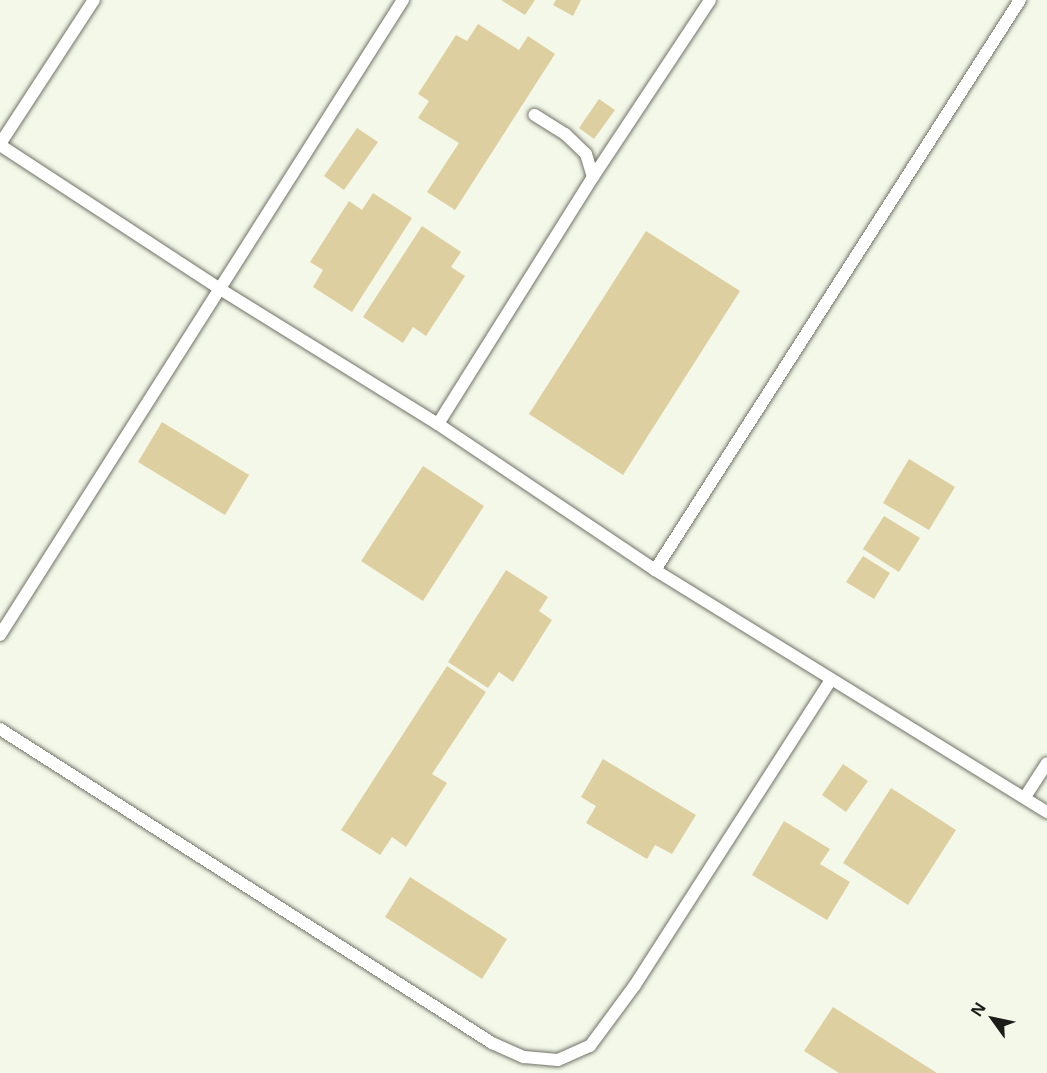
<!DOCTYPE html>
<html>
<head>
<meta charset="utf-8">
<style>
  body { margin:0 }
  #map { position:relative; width:1047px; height:1073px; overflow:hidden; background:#f4f8e9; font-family:"Noto Sans",sans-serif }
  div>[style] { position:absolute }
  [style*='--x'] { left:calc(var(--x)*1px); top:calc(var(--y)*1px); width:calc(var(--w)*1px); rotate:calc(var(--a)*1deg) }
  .building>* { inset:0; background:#decfa0 }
  .roads { filter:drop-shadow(0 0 2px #707366) drop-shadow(0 0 2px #707366) }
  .lane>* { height:12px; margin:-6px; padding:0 6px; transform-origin:6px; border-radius:6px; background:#fff }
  span { translate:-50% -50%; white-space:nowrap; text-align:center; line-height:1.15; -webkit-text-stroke:5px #f4f8e9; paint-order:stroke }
  .north { position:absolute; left:963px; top:989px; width:60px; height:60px; -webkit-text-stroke:4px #f4f8e9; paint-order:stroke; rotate:303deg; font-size:16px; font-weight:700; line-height:24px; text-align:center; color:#1c1d18 }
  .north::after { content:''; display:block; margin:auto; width:21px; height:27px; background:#1c1d18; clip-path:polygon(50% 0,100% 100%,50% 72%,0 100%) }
</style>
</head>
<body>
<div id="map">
  <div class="building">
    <div style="clip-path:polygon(501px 0,535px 0,525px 15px)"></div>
    <div style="clip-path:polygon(556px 0,581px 0,573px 16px,553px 5px)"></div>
    <div style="clip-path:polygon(478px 24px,519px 50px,528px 36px,555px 54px,455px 210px,427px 192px,459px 143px,418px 118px,429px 101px,418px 94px,456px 35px,467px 41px)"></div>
    <div style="clip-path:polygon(599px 99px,615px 110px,594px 139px,579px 128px)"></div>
    <div style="clip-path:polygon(357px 128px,378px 142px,344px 190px,324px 176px)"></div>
    <div style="clip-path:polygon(373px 193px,412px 218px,352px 312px,313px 287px,323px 270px,310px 262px,349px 201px,362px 210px)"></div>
    <div style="clip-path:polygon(422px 226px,461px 252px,451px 267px,465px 276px,426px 336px,413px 327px,403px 343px,363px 317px)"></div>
    <div style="clip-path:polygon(646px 231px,740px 291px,623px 475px,529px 414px)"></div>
    <div style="clip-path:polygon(162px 422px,249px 475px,225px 515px,138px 462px)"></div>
    <div style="clip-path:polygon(909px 459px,955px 487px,929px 530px,883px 503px)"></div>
    <div style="clip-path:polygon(423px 466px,484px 506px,423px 601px,361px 561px)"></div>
    <div style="clip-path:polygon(884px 516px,920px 538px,899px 572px,863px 549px)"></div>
    <div style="clip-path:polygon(863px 556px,890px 573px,874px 599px,846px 582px)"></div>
    <div style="clip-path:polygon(506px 570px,548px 597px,539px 611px,552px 620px,513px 682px,499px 672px,488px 688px,448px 662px)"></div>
    <div style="clip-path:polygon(447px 666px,486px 692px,432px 774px,447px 783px,406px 847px,392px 837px,380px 855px,341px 830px)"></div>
    <div style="clip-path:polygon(603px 759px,696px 815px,672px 854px,655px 845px,647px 859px,586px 823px,596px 806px,581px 797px)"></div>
    <div style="clip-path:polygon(843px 764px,868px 781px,846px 812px,822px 795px)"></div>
    <div style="clip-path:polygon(891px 788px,956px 830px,908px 905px,843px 863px)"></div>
    <div style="clip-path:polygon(784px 821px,830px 849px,820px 864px,850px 882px,827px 920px,752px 875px)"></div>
    <div style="clip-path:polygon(410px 877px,507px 939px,482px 979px,385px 917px)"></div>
    <div style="clip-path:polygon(833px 1007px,937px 1073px,839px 1073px,804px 1051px)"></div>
  </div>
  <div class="roads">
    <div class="lane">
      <div style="--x:0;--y:144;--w:172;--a:-56.9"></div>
      <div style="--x:0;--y:145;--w:263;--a:33.2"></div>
      <div style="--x:220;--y:289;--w:256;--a:31.8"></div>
      <div style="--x:438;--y:424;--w:262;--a:33.9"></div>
      <div style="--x:655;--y:570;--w:461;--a:31.7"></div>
      <div style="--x:593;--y:177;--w:212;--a:-56.5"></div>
      <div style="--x:438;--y:424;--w:292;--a:-57.9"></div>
      <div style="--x:593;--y:177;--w:24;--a:-107"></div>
      <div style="--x:586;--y:154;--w:29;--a:-136"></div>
      <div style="--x:565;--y:134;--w:36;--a:-148"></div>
      <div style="--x:655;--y:570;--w:677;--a:-57.37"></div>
      <div style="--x:0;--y:635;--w:752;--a:-57.6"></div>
      <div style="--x:0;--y:729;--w:584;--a:32.55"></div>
      <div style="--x:492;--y:1043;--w:35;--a:24"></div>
      <div style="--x:524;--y:1057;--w:34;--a:5"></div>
      <div style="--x:558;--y:1060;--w:35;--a:-24"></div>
      <div style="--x:590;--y:1046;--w:76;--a:-53.6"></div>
      <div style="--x:635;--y:985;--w:363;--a:-57.3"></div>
      <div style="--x:1025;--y:797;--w:40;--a:-57.1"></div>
    </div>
  </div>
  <div class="north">N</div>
</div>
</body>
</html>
